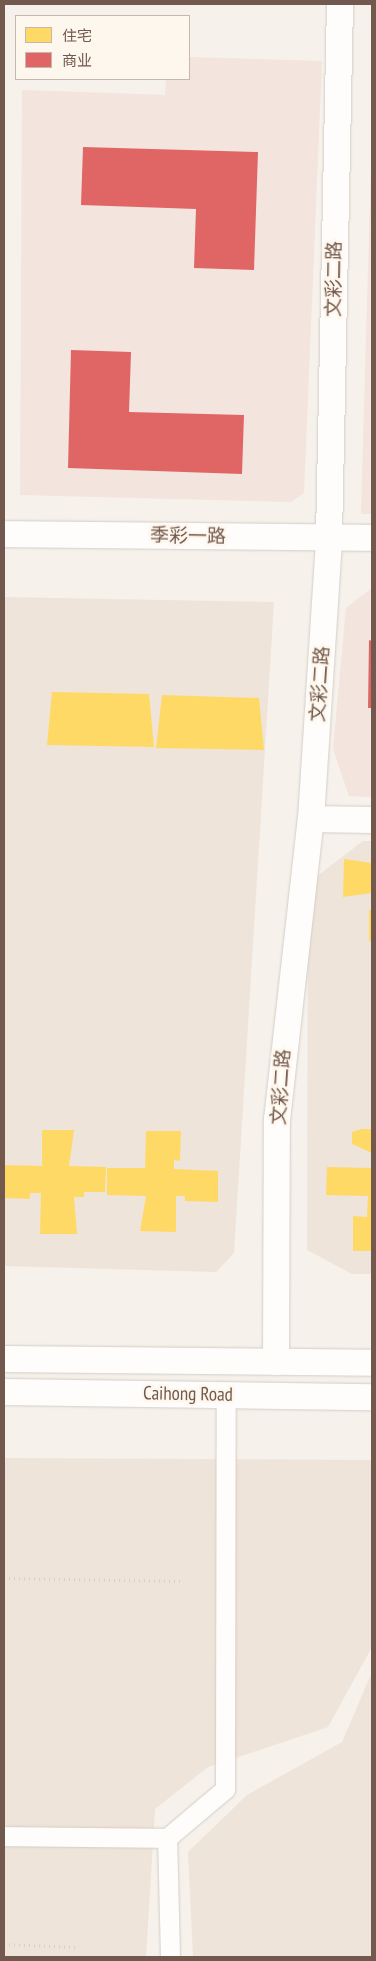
<!DOCTYPE html>
<html>
<head>
<meta charset="utf-8">
<style>
  body { margin:0 }
  #map { position:relative; width:376px; height:1961px; overflow:hidden; background:#f6f1eb; font-family:"PT Sans Narrow","Noto Sans SC",sans-serif }
  div>[style] { position:absolute }
  [style*='--x'] { left:calc(var(--x)*1px); top:calc(var(--y)*1px); width:calc(var(--w)*1px); rotate:calc(var(--a)*1deg) }
  .residential>* { inset:0; background:#efe4d9 }
  .commercial>* { inset:0; background:#f3e4dd }
  .homes>* { inset:0; background:#ffd966 }
  .shops>* { inset:0; background:#e06666 }
  .path>* { height:3px; margin-top:-1.5px; transform-origin:0; background:repeating-linear-gradient(90deg,#d7d0cb 0 1px,transparent 0 5px) }
  .roads { filter:drop-shadow(0 0 1px #d3cdc7) drop-shadow(0 0 1px #d3cdc7) }
  .street>* { height:19px; margin:-9.5px; padding:0 9.5px; transform-origin:9.5px; border-radius:9.5px; background:#fefdfc }
  .secondary>* { height:26px; margin:-13px; padding:0 13px; transform-origin:13px; border-radius:13px; background:#fefdfc }
  span { translate:-50% -50%; white-space:nowrap; text-align:center; line-height:1.15; -webkit-text-stroke:5px #fef7ed; paint-order:stroke }
  .street-label { font-size:19px; color:#73594d }
  .frame { position:absolute; inset:0; border:5px solid #73594d; pointer-events:none }
  .legend { position:absolute; left:15px; top:15px; width:175px; height:65px; box-sizing:border-box; background:#fef7ed; border:1px solid #c6b8ad; margin:0; padding:6px 9px; list-style:none; font-size:15px; color:#73594d }
  .legend li { display:flex; align-items:center; gap:10px; height:25px }
  .legend b { width:25px; border:1px solid #c6b8ad }
</style>
</head>
<body>
<div id="map">
  <div class="residential">
    <div style="clip-path:polygon(4px 597px,274px 602px,234px 1253px,216px 1272px,4px 1266px)"></div>
    <div style="clip-path:polygon(363px 841px,372px 841px,372px 1274px,352px 1274px,307px 1250px,308px 883px)"></div>
    <div style="clip-path:polygon(4px 1458px,372px 1460px,372px 1647px,328px 1727px,208px 1767px,155px 1809px,146px 1957px,4px 1957px)"></div>
    <div style="clip-path:polygon(372px 1672px,372px 1957px,193px 1957px,188px 1852px,247px 1795px,342px 1742px)"></div>
  </div>
  <div class="commercial">
    <div style="clip-path:polygon(189px 57px,322px 61px,304px 493px,291px 502px,20px 495px,22px 90px,165px 95px,166px 79px,189px 79px)"></div>
    <div style="clip-path:polygon(372px 130px,372px 514px,361px 514px)"></div>
    <div style="clip-path:polygon(372px 588px,372px 797px,349px 796px,333px 749px,346px 608px)"></div>
  </div>
  <div class="homes">
    <div style="clip-path:polygon(52px 692px,149px 694px,154px 747px,47px 745px)"></div>
    <div style="clip-path:polygon(162px 695px,259px 698px,264px 750px,156px 748px)"></div>
    <div style="clip-path:polygon(344px 859px,372px 863px,372px 893px,343px 897px)"></div>
    <div style="clip-path:polygon(369px 910px,372px 910px,372px 941px,369px 941px)"></div>
    <div style="clip-path:polygon(362px 1129px,372px 1129px,372px 1153px,352px 1144px,352px 1132px)"></div>
    <div style="clip-path:polygon(42px 1130px,74px 1130px,69px 1166px,106px 1167px,105px 1192px,84px 1192px,84px 1197px,74px 1197px,77px 1234px,40px 1234px,41px 1193px,30px 1193px,30px 1199px,4px 1198px,4px 1165px,42px 1166px)"></div>
    <div style="clip-path:polygon(146px 1131px,181px 1131px,180px 1161px,174px 1160px,174px 1169px,218px 1171px,218px 1202px,185px 1201px,185px 1196px,176px 1196px,176px 1232px,140px 1231px,146px 1196px,107px 1195px,107px 1168px,145px 1168px)"></div>
    <div style="clip-path:polygon(327px 1167px,372px 1168px,372px 1251px,353px 1251px,353px 1216px,367px 1217px,368px 1196px,326px 1195px)"></div>
  </div>
  <div class="shops">
    <div style="clip-path:polygon(83px 147px,258px 152px,254px 270px,194px 268px,196px 209px,81px 205px)"></div>
    <div style="clip-path:polygon(71px 350px,131px 352px,129px 412px,244px 415px,242px 474px,68px 468px)"></div>
    <div style="clip-path:polygon(369px 640px,372px 641px,372px 708px,368px 708px)"></div>
  </div>
  <div class="path">
    <div style="--x:4;--y:1578;--w:176;--a:1"></div>
    <div style="--x:4;--y:1944;--w:73;--a:2.4"></div>
  </div>
  <div class="roads">
    <div class="street">
      <div style="--x:4;--y:1836;--w:163;--a:0.7"></div>
      <div style="--x:170;--y:1957;--w:119;--a:-91.4"></div>
      <div style="--x:167;--y:1838;--w:76;--a:-40.2"></div>
      <div style="--x:225;--y:1789;--w:394;--a:-89.9"></div>
    </div>
    <div class="secondary">
      <div style="--x:4;--y:534;--w:368;--a:0.6"></div>
      <div style="--x:311;--y:819;--w:61;--a:0.9"></div>
      <div style="--x:4;--y:1359;--w:368;--a:0.6"></div>
      <div style="--x:276;--y:1362;--w:242;--a:-89.8"></div>
      <div style="--x:277;--y:1120;--w:303;--a:-83.6"></div>
      <div style="--x:311;--y:819;--w:283;--a:-86.3"></div>
      <div style="--x:329;--y:537;--w:533;--a:-88.82"></div>
      <div style="--x:4;--y:1392;--w:368;--a:0.8"></div>
    </div>
  </div>
  <div class="street-label">
    <span style="left:334px;top:279px;rotate:-89deg">文彩二路</span>
    <span style="left:188px;top:536px;rotate:1deg">季彩一路</span>
    <span style="left:320px;top:684px;rotate:-86deg">文彩二路</span>
    <span style="left:281px;top:1087px;rotate:-86deg">文彩二路</span>
    <span style="left:188px;top:1394px;rotate:1deg">Caihong Road</span>
  </div>
  <div class="frame"></div>
  <ul class="legend">
  <li><b style="height:14px;background:#ffd966"></b>住宅</li>
  <li><b style="height:14px;background:#e06666"></b>商业</li>
  </ul>
</div>
</body>
</html>
